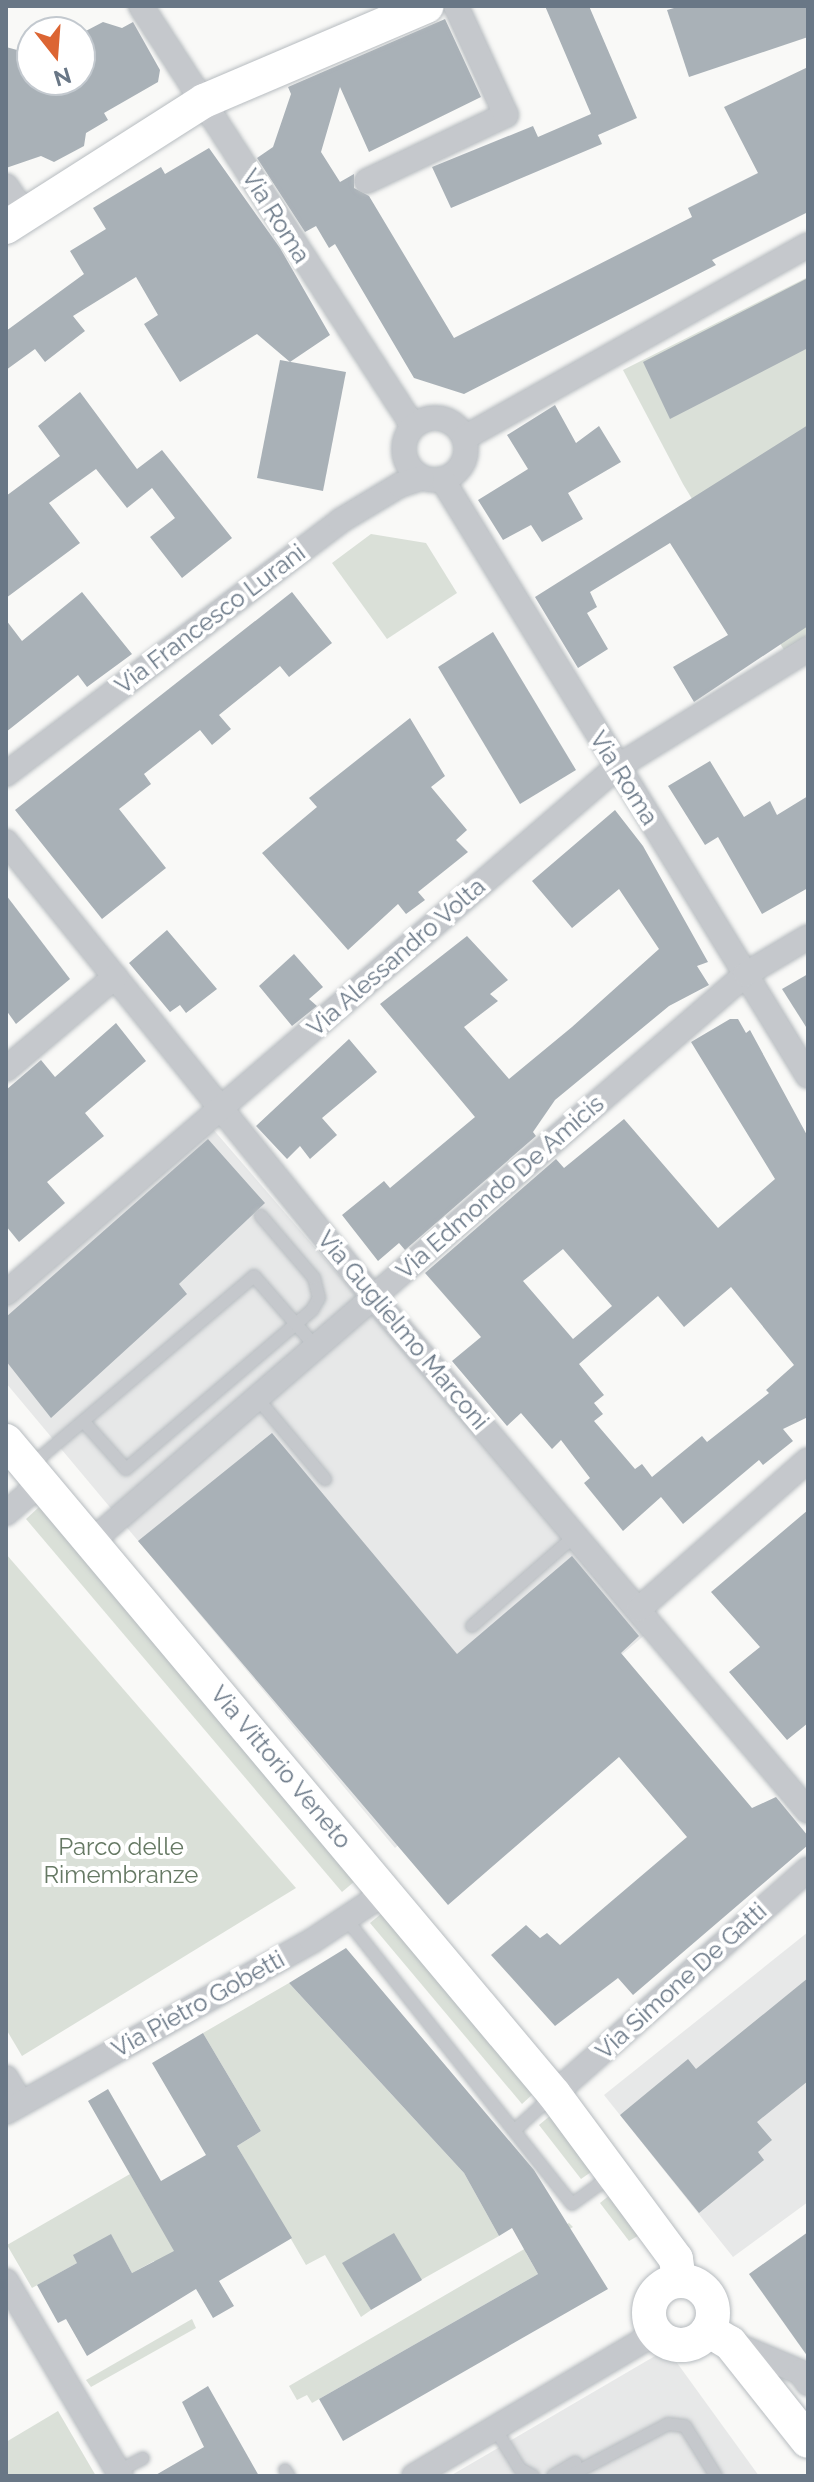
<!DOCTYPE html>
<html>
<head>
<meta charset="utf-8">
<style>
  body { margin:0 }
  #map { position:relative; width:814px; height:2482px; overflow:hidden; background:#f9f9f7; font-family:Raleway,sans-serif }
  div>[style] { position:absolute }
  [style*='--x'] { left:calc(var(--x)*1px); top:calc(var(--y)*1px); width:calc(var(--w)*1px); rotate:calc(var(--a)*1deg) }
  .built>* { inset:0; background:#e7e8e8 }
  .green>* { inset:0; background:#dae0d8 }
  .building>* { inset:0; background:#a9b1b7 }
  .roads { filter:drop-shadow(0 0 2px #b7bcc0) drop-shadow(0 0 2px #b7bcc0) }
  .lane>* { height:12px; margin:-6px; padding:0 6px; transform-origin:6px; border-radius:6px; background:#c5c8cc }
  .street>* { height:24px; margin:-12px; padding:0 12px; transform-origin:12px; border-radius:12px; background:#c5c8cc }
  .street>.ring { margin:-12px; padding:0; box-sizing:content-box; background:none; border:24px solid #c5c8cc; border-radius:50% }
  .secondary>* { height:34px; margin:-17px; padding:0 17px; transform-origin:17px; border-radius:17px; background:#fff }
  .secondary>.ring { margin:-17px; padding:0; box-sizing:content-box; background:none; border:34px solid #fff; border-radius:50% }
  span { translate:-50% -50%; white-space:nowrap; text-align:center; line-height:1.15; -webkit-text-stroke:8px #fff; paint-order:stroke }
  .street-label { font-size:24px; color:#697786 }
  .park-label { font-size:24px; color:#667964 }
  .frame { position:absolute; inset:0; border:8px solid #697786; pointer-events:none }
  .north { position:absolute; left:16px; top:16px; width:80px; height:80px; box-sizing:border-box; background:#fff; border:2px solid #c3c9cf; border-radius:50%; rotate:163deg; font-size:22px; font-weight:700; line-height:32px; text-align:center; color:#697786 }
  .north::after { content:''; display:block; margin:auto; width:28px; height:36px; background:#dc6533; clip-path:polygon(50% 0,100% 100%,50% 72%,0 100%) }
</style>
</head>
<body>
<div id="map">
  <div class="built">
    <div style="clip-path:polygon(212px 1128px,647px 1633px,395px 1848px,6px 1383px,6px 1306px)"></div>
    <div style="clip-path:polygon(808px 1932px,808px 2202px,733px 2257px,604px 2095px)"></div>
    <div style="clip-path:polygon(667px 2349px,759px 2476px,450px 2476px)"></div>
  </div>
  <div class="green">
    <div style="clip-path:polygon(808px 277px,808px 635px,784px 650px,683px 484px,623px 370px)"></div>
    <div style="clip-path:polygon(371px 534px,426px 543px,457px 593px,387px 639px,332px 563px)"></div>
    <div style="clip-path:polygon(39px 1507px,355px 1881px,342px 1892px,26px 1519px)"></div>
    <div style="clip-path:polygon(6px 1554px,296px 1888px,22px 2056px,6px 2029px)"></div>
    <div style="clip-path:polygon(382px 1913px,534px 2093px,522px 2104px,370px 1923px)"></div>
    <div style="clip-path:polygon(289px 1983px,464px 2173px,499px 2236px,421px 2280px,343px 2263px,371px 2310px,361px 2317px,325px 2255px,306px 2265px,237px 2146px,261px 2131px,203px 2033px)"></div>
    <div style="clip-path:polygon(551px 2115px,594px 2170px,581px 2179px,539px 2125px)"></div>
    <div style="clip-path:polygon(130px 2174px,192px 2281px,172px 2293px,154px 2261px,132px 2273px,111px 2235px,77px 2263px,32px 2288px,7px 2245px)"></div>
    <div style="clip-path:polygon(611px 2194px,641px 2234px,629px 2241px,600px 2203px)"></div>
    <div style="clip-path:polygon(569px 2223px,573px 2227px,526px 2253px,538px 2274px,319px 2399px,312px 2403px,307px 2395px,297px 2400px,289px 2386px)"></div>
    <div style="clip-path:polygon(192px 2319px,196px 2328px,91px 2387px,86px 2380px)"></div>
    <div style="clip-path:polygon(58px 2411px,96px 2476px,6px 2476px,6px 2442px)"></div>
  </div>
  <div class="building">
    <div style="clip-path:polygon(545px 6px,589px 6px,637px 118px,598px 135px,602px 144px,451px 208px,432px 167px,533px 126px,538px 137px,591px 114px)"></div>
    <div style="clip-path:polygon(681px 6px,808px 6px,808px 37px,689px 77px,667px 10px)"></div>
    <div style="clip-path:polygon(445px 19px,481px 97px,369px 152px,340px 87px,321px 152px,340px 182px,354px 174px,354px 188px,369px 196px,454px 338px,692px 217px,688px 208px,758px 173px,724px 107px,808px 67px,808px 212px,712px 260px,716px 265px,464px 394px,414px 378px,335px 244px,329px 248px,316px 226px,305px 232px,257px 158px,273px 147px,291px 94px,288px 87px)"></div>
    <div style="clip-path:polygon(103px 22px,122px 28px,133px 22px,160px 70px,158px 82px,104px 113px,108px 120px,86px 133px,84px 146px,54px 162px,41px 156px,6px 168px,6px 47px,32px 54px,32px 80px,80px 80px,80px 34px)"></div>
    <div style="clip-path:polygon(209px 148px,280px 248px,330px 335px,290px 362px,257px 334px,180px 382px,144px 324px,158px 315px,136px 277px,73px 316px,85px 331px,45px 362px,35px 349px,6px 370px,6px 331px,84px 274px,70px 251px,106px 229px,93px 208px,161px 167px,165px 174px)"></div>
    <div style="clip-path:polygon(808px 278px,808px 348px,670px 419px,643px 362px)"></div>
    <div style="clip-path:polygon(280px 360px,346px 372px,323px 491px,257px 478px)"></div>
    <div style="clip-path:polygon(80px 392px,137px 469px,162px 450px,232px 538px,182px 578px,150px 537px,175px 518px,152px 488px,127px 508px,96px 469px,49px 503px,80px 543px,6px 598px,6px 496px,60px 456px,38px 426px)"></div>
    <div style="clip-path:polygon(555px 405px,576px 443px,599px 426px,621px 462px,568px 493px,583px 519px,542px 542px,531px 525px,503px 540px,478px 500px,528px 469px,507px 435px)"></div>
    <div style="clip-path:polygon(808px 425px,808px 626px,694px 702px,673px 667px,728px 635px,670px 543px,590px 592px,597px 607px,587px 613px,608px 649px,578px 668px,535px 597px)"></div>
    <div style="clip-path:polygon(82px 592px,132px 654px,87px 687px,78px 675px,6px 732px,6px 620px,22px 641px)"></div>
    <div style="clip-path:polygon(292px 592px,332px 643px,289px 677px,280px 666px,219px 715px,231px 729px,212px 745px,200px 730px,144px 774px,151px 784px,119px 809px,166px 868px,102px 919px,15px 810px)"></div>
    <div style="clip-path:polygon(493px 632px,576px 770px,520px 804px,438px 667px)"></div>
    <div style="clip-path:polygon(410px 718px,445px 776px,431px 787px,467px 830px,456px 840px,468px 852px,418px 892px,425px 900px,406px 914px,398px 904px,348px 950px,262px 853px,317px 807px,309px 798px)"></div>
    <div style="clip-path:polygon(710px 761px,744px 817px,770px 801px,777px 815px,808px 796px,808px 888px,762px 914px,718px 837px,705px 845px,668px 786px)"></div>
    <div style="clip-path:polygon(615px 810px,643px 846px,708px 962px,697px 966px,709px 985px,669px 1006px,555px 1100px,533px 1132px,536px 1136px,405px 1250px,399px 1243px,378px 1261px,342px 1215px,384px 1181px,390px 1188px,475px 1117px,380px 1004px,467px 936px,508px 980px,490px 994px,498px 1001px,464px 1027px,509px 1079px,572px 1027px,659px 949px,619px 889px,572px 928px,532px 881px)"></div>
    <div style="clip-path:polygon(6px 895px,70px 979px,16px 1024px,6px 1010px)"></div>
    <div style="clip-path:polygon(167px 930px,217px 989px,186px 1013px,180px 1005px,170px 1012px,129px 963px)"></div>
    <div style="clip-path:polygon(294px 954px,323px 987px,309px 999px,317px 1006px,292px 1026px,259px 986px)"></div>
    <div style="clip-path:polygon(808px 974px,808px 1030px,782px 989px)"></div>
    <div style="clip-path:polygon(evenodd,730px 1019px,738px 1019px,746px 1033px,750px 1030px,808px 1137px,808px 1417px,783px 1429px,793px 1441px,763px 1465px,759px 1460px,683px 1524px,661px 1497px,623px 1531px,584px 1483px,590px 1478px,561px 1440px,552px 1449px,521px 1413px,507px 1426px,452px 1361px,481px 1337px,425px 1273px,556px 1159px,564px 1168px,624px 1119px,718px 1228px,775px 1179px,691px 1042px,730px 1019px,563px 1249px,612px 1306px,573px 1339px,523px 1281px,563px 1249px,730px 1019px,731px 1287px,794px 1365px,766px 1390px,769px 1393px,707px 1442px,702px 1436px,652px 1477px,642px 1464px,635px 1469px,594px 1421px,603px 1414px,594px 1403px,604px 1395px,579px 1364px,658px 1296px,684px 1327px,731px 1287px)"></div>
    <div style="clip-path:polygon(116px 1023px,146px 1061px,85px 1113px,104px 1136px,47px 1182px,65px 1203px,19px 1242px,6px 1226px,6px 1090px,41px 1060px,55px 1077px)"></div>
    <div style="clip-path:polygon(349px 1039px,377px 1072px,322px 1118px,337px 1135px,310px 1159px,300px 1146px,287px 1159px,256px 1126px)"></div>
    <div style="clip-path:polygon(208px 1139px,265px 1203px,179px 1284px,187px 1294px,51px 1418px,6px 1361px,6px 1317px)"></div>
    <div style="clip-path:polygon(272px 1433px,457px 1654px,572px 1556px,639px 1636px,621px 1653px,752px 1808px,776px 1797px,808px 1836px,808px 1845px,633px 1995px,618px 1978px,555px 2026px,491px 1955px,526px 1925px,540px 1938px,547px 1933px,560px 1945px,687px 1837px,619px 1757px,448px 1905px,138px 1541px)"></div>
    <div style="clip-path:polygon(808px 1510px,808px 1723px,787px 1740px,729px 1672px,760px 1647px,711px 1592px)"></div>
    <div style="clip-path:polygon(346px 1948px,534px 2170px,608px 2289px,343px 2441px,319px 2399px,538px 2274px,512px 2228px,499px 2236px,464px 2173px,289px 1983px)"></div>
    <div style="clip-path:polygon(808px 1978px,808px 2081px,757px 2122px,772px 2140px,758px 2152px,764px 2160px,699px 2213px,620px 2115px,688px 2059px,696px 2069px)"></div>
    <div style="clip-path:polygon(203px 2033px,261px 2131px,237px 2146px,292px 2238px,219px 2281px,234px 2306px,213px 2318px,196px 2289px,87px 2356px,66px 2319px,58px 2323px,37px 2285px,77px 2263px,73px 2255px,111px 2234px,132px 2273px,174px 2251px,88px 2101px,108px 2089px,161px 2181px,206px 2155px,152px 2063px)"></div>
    <div style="clip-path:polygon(808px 2232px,808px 2357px,749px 2274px)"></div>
    <div style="clip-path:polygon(394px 2233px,422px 2280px,371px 2310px,342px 2263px)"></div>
    <div style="clip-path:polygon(208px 2386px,259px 2476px,154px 2476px,204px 2447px,182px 2402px)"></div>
  </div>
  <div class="roads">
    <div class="lane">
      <div style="--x:257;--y:1398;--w:106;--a:50"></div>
      <div style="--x:84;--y:1422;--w:63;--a:48.2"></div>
      <div style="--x:126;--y:1469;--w:245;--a:-40.5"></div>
      <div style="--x:312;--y:1310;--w:14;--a:-60"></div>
      <div style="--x:319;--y:1298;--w:21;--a:-104"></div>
      <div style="--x:314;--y:1278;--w:82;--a:-130.5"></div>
      <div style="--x:29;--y:1467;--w:295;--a:-40.3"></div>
      <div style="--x:254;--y:1276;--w:93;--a:48.9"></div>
      <div style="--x:472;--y:1626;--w:138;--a:-41.2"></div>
      <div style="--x:347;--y:1920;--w:362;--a:51.6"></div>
      <div style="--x:572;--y:2204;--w:49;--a:-35.9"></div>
      <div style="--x:516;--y:2129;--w:49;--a:-42.5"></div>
      <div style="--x:496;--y:2430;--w:46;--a:58.4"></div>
      <div style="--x:520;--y:2469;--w:15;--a:28"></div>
      <div style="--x:285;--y:2470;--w:7;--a:56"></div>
      <div style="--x:118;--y:2471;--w:28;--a:-27"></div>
      <div style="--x:553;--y:2476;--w:26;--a:-31"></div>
      <div style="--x:569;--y:2476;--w:112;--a:-27.7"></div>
      <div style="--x:668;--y:2424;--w:17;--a:7"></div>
      <div style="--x:685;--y:2426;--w:59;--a:58.2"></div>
    </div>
    <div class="street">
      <div style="--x:141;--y:6;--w:500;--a:57.07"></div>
      <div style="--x:367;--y:181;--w:154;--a:-25.4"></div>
      <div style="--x:506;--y:115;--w:120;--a:-114.6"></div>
      <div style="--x:6;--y:186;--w:34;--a:56"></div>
      <div class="ring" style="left:404px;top:418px;width:38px;height:38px"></div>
      <div style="--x:464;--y:438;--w:394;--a:-29.3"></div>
      <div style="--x:442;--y:479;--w:700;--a:58.49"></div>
      <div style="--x:6;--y:774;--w:419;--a:-37.1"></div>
      <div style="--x:340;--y:521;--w:70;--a:-31"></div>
      <div style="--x:400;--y:485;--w:23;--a:-18"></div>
      <div style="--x:6;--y:842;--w:585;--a:51.11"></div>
      <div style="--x:373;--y:1297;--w:673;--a:49.76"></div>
      <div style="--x:6;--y:1069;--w:143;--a:-40.2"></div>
      <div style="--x:6;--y:1293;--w:806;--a:-40.72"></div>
      <div style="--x:617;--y:767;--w:225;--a:-31.7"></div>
      <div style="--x:6;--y:1513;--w:46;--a:-40.6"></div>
      <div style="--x:91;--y:1542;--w:867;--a:-40.93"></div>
      <div style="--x:746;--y:974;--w:72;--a:-30.8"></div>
      <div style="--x:639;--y:1609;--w:225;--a:-41.4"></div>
      <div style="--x:6;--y:2078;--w:29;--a:59"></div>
      <div style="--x:554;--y:2094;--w:339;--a:-41.5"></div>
      <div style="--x:6;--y:2112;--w:351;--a:-29.2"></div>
      <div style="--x:312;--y:1941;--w:89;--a:-33.5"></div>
      <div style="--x:6;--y:2281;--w:226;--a:59.5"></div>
      <div style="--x:734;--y:2344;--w:72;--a:23"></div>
      <div style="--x:800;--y:2372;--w:14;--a:54"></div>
      <div style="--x:414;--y:2476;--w:281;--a:-30.6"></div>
    </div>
    <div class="secondary">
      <div style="--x:6;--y:227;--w:235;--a:-32.5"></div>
      <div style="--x:204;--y:101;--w:242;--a:-23.1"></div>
      <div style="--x:6;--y:1441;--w:852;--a:50"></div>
      <div style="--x:554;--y:2094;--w:205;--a:53.5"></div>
      <div style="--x:676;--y:2259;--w:22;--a:82"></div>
      <div class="ring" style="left:649px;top:2281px;width:30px;height:30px"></div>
      <div style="--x:708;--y:2330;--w:26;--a:31"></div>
      <div style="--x:730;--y:2343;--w:125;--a:51.5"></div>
    </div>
  </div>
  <div class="street-label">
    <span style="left:276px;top:216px;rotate:58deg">Via Roma</span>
    <span style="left:210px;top:619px;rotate:-37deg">Via Francesco Lurani</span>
    <span style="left:624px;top:778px;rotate:58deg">Via Roma</span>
    <span style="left:396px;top:957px;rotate:-41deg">Via Alessandro Volta</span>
    <span style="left:500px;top:1187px;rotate:-41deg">Via Edmondo De Amicis</span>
    <span style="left:403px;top:1330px;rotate:50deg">Via Guglielmo Marconi</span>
    <span style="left:281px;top:1767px;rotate:50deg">Via Vittorio Veneto</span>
    <span style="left:681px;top:1981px;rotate:-42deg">Via Simone De Gatti</span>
    <span style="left:198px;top:2004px;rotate:-29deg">Via Pietro Gobetti</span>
  </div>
  <div class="park-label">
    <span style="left:121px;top:1861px">Parco delle<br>Rimembranze</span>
  </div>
  <div class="frame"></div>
  <div class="north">N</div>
</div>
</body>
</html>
